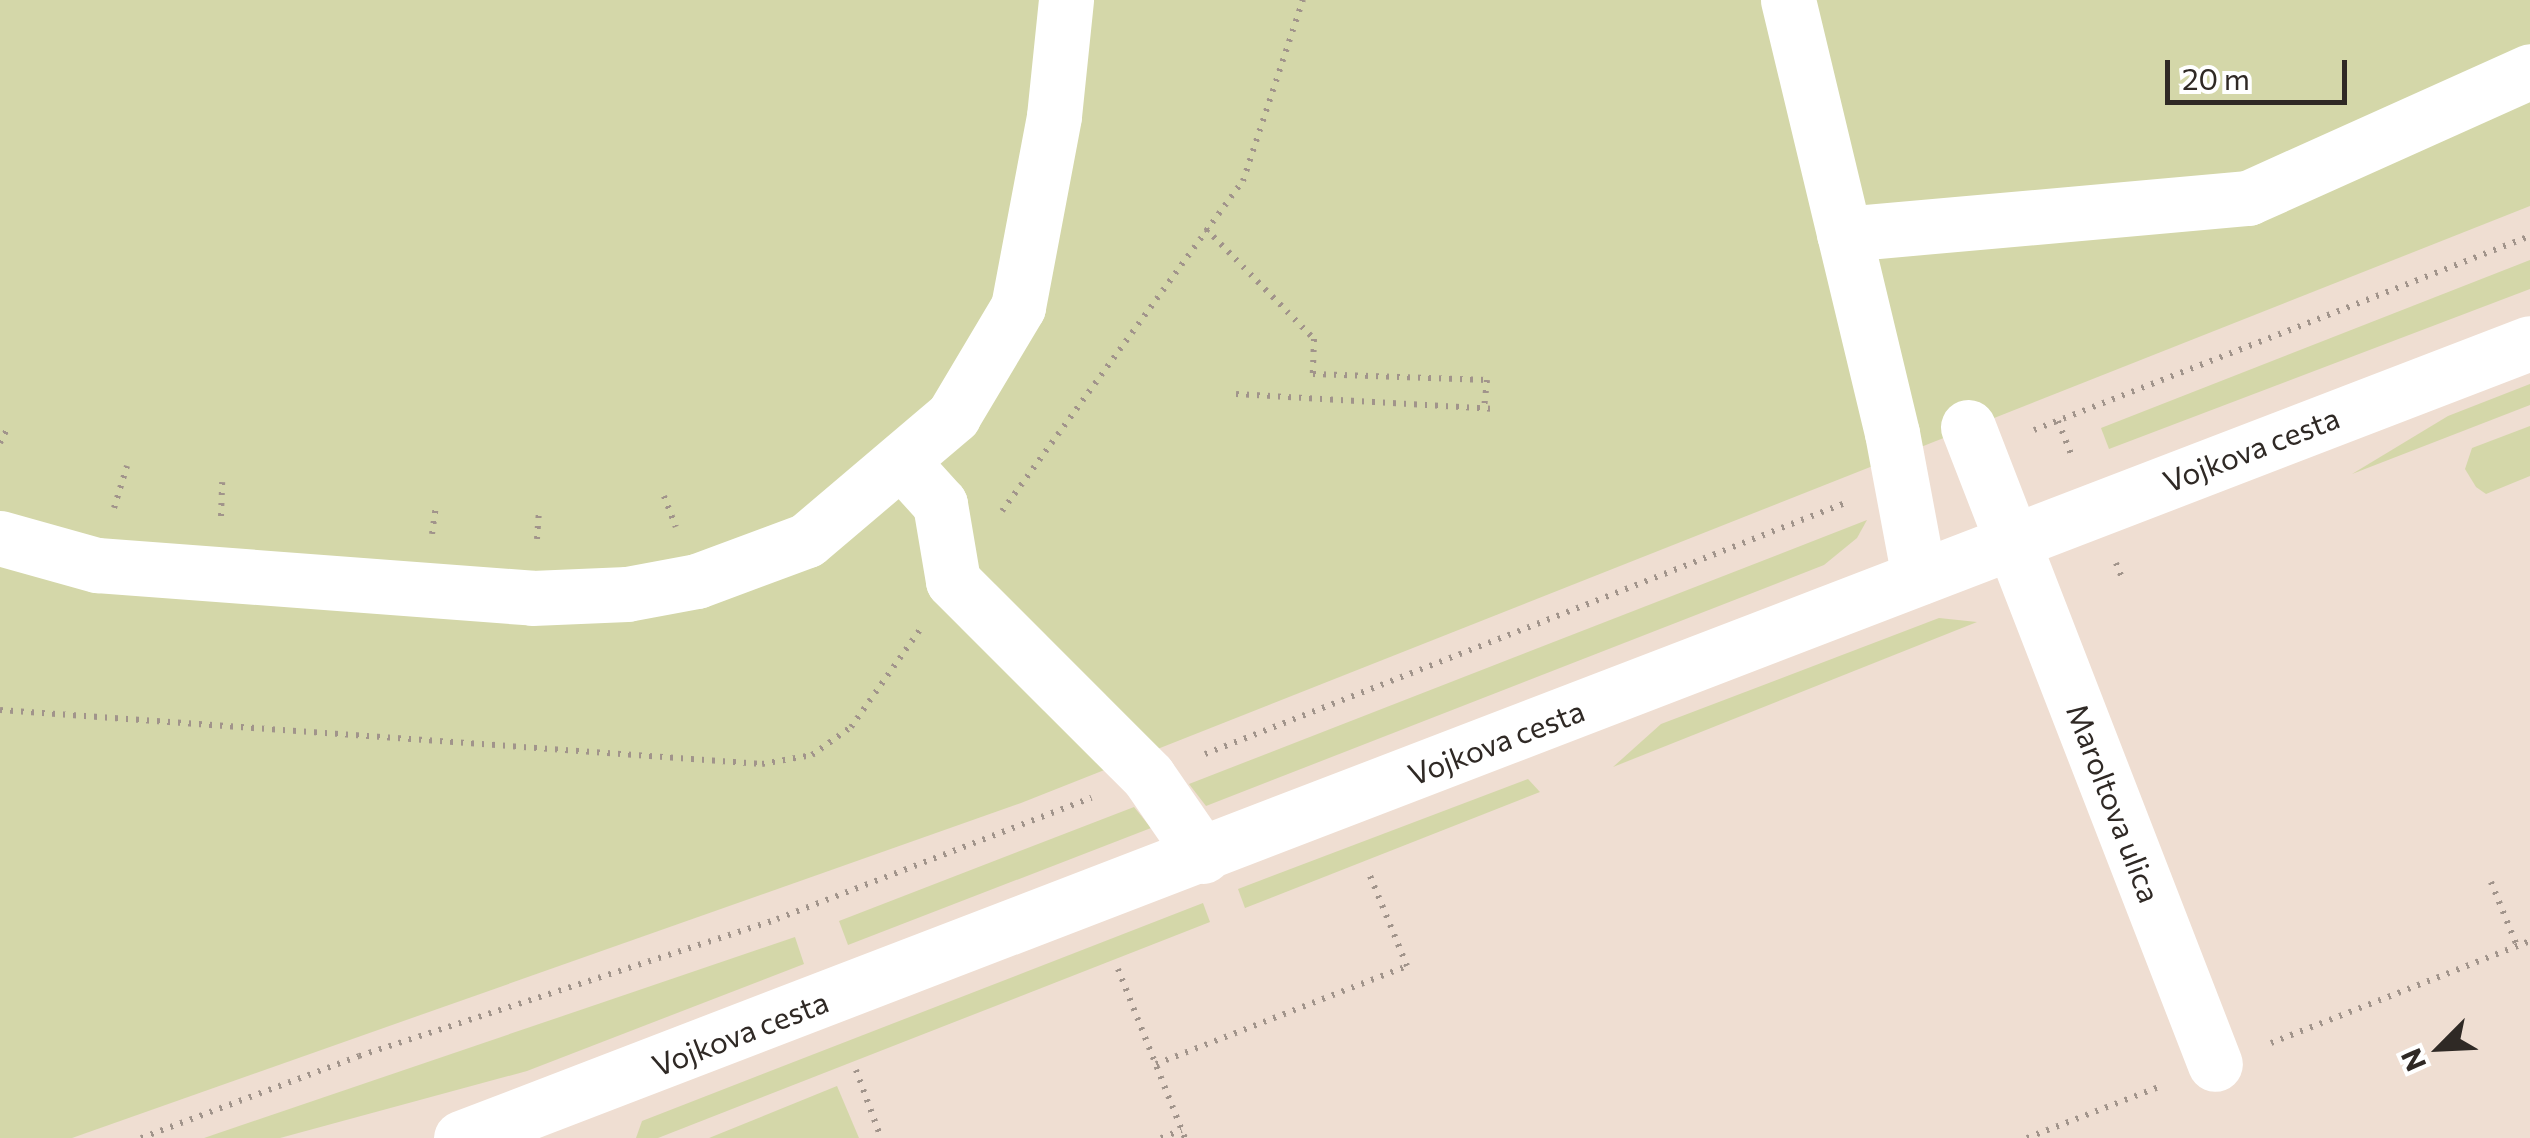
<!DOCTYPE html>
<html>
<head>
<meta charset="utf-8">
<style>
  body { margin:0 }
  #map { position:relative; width:2530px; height:1138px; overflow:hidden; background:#efded2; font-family:Commissioner,sans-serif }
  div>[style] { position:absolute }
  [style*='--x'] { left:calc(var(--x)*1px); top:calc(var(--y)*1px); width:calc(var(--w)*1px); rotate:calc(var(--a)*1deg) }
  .green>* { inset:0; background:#d4d7a9 }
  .path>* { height:6px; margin-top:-3px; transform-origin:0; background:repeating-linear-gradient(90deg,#a1948b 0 2.5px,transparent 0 10.5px) }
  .minor>* { height:55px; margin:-27.5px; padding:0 27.5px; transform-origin:27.5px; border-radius:27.5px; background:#fff }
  span { translate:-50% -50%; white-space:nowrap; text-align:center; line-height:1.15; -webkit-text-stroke:10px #fff; paint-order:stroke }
  .street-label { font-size:30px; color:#2f2925 }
  .north { position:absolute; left:2390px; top:998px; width:100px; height:100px; -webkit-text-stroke:8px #fff; paint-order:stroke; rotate:246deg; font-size:28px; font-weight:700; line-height:40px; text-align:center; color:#2f2925 }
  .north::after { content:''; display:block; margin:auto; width:35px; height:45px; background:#2f2925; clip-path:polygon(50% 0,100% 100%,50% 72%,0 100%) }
  .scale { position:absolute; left:2165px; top:60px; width:182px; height:45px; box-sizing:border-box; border:5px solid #2f2925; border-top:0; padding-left:12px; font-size:30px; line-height:35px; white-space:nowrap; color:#2f2925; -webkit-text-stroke:8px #fff; paint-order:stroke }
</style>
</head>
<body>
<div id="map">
  <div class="green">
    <div style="clip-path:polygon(0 0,2530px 0,2530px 206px,1021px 803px,72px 1138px,0 1138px)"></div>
    <div style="clip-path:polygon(2530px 260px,2530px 289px,2109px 449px,2101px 428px)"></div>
    <div style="clip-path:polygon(2530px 384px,2530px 405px,2352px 474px,2448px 416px)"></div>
    <div style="clip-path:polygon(2530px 426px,2530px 476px,2486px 494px,2476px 487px,2465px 469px,2472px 448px)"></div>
    <div style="clip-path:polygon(1867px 520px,1857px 538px,1824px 565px,1206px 806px,1189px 784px)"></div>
    <div style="clip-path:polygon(1939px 618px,1977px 622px,1613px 767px,1661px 724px)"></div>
    <div style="clip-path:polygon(1528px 779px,1540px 792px,1245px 908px,1238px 889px)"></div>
    <div style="clip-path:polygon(1134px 807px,1151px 828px,848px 945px,839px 921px)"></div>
    <div style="clip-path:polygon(1203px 903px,1210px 922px,658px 1138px,636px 1138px,642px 1121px)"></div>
    <div style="clip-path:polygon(795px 937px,804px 964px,527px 1071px,280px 1138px,204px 1138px)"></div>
    <div style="clip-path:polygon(837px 1086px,859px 1138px,709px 1138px)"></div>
  </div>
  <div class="path">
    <div style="--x:1206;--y:229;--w:154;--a:45.5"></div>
    <div style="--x:1314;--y:339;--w:35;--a:92"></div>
    <div style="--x:1313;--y:374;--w:174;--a:2"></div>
    <div style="--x:1487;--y:380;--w:28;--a:96"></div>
    <div style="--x:1236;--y:394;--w:260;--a:3.3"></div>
    <div style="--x:2058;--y:421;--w:41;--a:68.5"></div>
    <div style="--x:2034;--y:430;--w:533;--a:-21.36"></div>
    <div style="--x:0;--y:443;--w:16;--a:-63"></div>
    <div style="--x:664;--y:496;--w:33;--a:69"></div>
    <div style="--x:114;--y:508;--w:44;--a:-72.8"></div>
    <div style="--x:1002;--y:511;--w:409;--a:-53.9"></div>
    <div style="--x:1243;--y:181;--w:191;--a:-71.7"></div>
    <div style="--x:221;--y:516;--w:34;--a:-88"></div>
    <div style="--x:432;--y:534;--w:28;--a:-82"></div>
    <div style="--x:537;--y:539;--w:29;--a:-86"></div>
    <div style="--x:2116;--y:563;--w:18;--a:68"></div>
    <div style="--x:0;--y:710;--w:764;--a:4.05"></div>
    <div style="--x:762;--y:764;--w:51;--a:-10.2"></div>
    <div style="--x:812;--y:755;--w:48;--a:-35.7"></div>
    <div style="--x:851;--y:727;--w:121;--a:-54.7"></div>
    <div style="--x:1205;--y:754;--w:687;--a:-21.41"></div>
    <div style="--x:2491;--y:882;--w:69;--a:67.9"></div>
    <div style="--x:1118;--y:969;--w:182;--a:68.4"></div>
    <div style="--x:2271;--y:1043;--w:278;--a:-21.5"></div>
    <div style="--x:1156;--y:1064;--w:269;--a:-21.3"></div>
    <div style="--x:1407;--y:966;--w:103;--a:-112.3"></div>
    <div style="--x:856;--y:1070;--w:72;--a:69.8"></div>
    <div style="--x:141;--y:1138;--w:233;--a:-20.6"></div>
    <div style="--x:359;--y:1056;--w:440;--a:-18.1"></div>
    <div style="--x:777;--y:919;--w:337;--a:-21.1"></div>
    <div style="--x:1161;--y:1138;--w:22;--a:-21"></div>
    <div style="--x:2027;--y:1138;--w:144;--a:-21.2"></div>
  </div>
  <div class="minor">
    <div style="--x:1788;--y:0;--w:445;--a:76.5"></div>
    <div style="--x:1892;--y:433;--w:147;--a:79.4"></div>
    <div style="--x:1844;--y:234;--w:406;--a:-5.1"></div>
    <div style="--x:2248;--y:198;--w:309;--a:-24.2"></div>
    <div style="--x:1968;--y:427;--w:683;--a:68.81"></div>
    <div style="--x:901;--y:461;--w:58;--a:47.8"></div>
    <div style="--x:940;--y:504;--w:78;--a:80.4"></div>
    <div style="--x:953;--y:581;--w:276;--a:45"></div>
    <div style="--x:1148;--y:776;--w:97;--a:55.5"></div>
    <div style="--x:0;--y:538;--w:101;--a:15.6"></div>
    <div style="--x:97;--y:565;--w:436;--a:4.3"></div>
    <div style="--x:532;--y:598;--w:95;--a:-2.4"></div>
    <div style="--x:627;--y:594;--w:71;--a:-10.5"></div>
    <div style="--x:697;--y:581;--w:117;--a:-20.4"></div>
    <div style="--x:807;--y:540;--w:192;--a:-40.3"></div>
    <div style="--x:953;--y:416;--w:127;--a:-59.2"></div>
    <div style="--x:1018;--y:307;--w:194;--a:-79.3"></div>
    <div style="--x:1054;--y:116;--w:117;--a:-84.1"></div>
    <div style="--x:461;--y:1138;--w:2216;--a:-21.02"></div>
  </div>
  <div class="street-label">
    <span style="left:2251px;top:449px;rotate:-21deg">Vojkova cesta</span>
    <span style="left:1496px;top:742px;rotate:-21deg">Vojkova cesta</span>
    <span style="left:2114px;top:803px;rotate:69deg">Maroltova ulica</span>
    <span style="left:740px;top:1033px;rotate:-21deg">Vojkova cesta</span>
  </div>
  <div class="north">N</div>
  <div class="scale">20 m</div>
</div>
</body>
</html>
